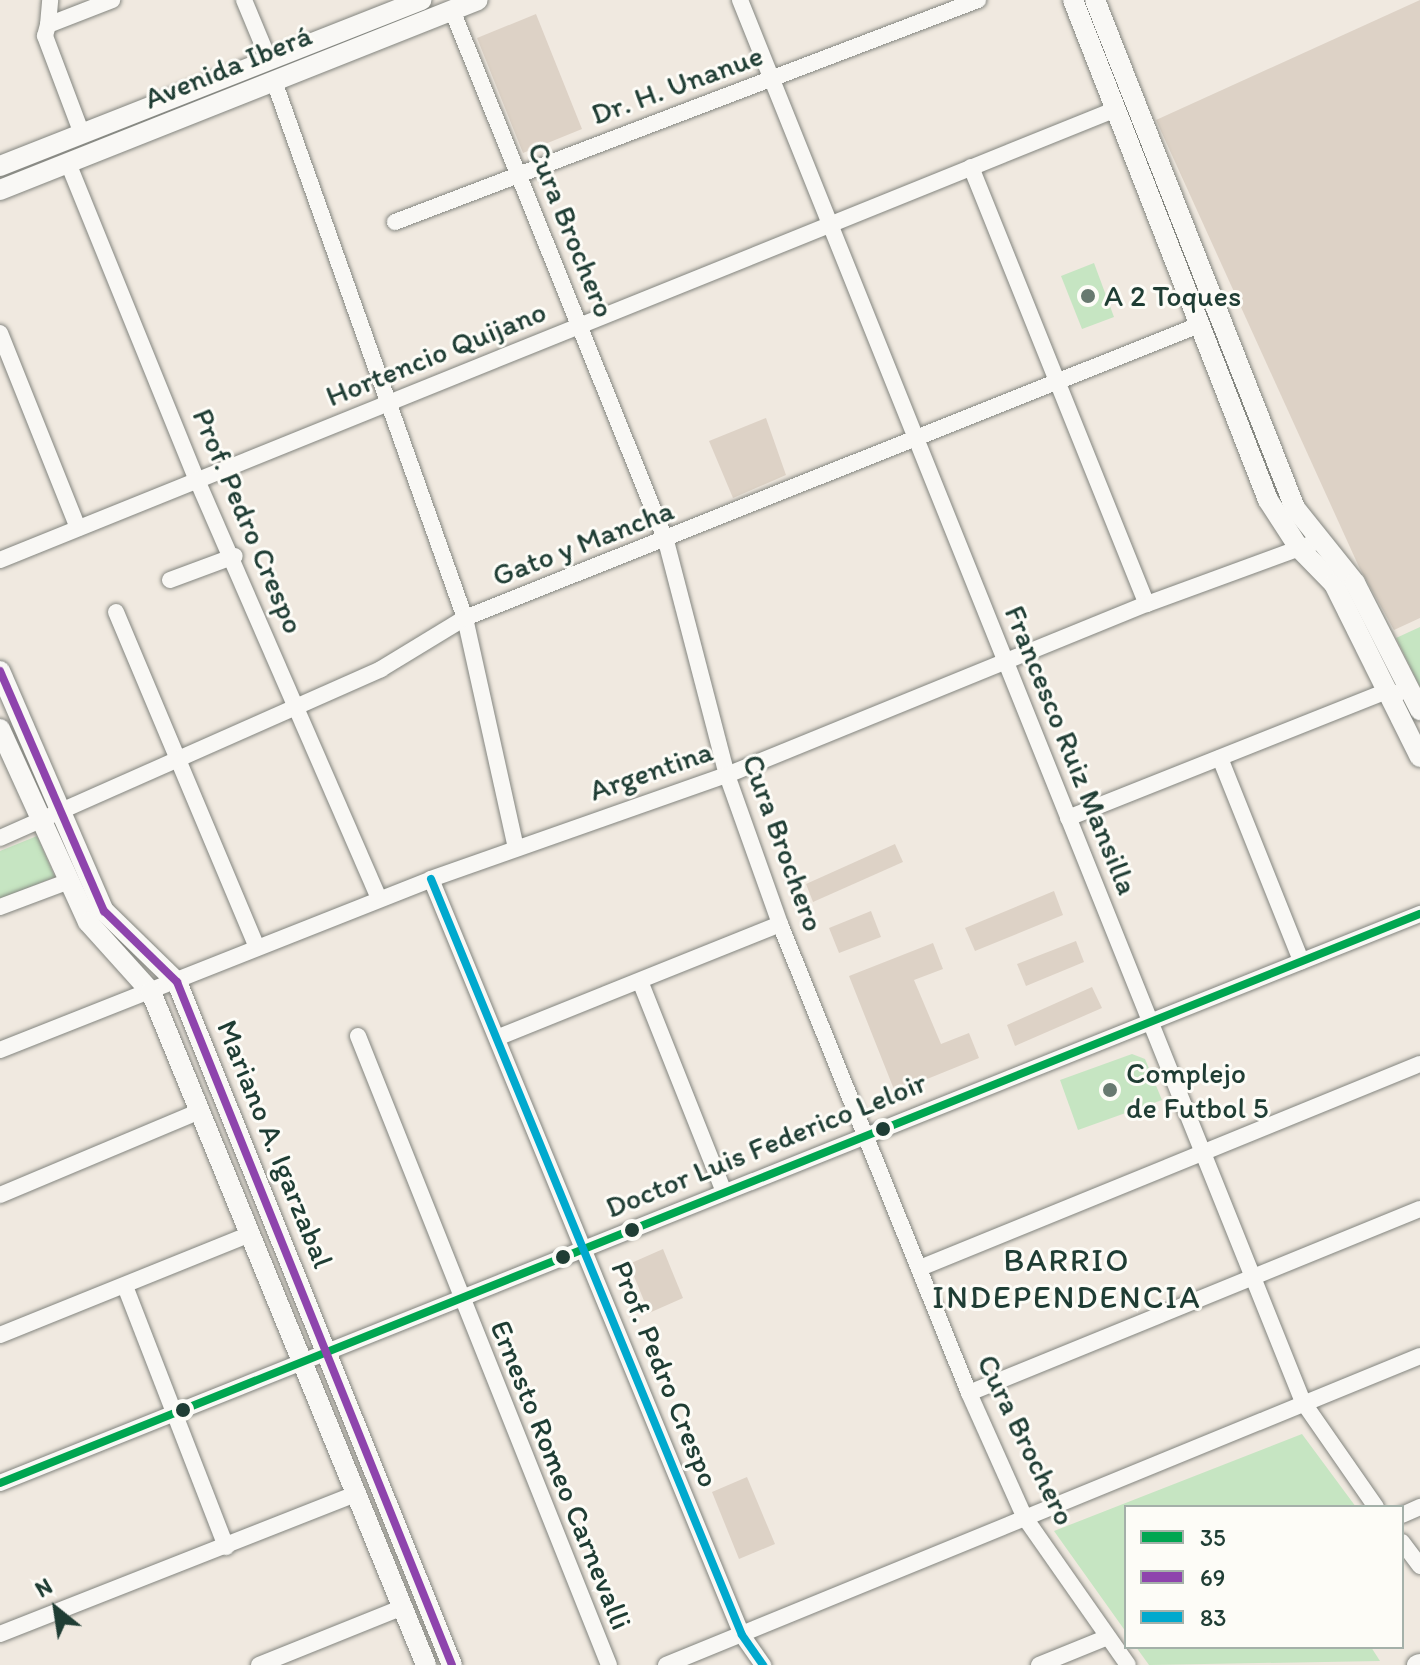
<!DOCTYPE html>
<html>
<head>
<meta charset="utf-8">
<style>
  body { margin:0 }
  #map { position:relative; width:1420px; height:1665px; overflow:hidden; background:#f0e9e0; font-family:Itim,sans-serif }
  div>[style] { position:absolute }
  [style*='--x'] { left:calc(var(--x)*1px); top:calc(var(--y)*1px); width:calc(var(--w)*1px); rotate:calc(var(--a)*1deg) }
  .green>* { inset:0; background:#c6e5c2 }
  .building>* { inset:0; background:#ddd2c6 }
  .roads { filter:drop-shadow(0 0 2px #83857f) drop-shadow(0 0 2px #83857f) }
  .minor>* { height:16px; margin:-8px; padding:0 8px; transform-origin:8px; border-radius:8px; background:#f9f8f5 }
  .major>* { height:20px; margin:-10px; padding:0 10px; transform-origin:10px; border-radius:10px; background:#f9f8f5 }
  .bus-1>* { height:8px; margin:-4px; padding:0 4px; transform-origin:4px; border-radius:4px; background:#00a651 }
  .bus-2>* { height:8px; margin:-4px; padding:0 4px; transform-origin:4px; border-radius:4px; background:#8e44ad }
  .bus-3>* { height:8px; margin:-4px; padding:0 4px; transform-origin:4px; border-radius:4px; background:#00a9ce }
  .dots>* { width:22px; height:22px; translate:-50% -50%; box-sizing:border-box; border:4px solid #fdfcf7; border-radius:50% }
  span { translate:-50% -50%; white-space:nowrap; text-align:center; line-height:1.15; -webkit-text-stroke:6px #fdfcf7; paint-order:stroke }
  .street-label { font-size:30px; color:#1f3d34 }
  .poi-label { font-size:30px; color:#1f3d34 }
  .left { translate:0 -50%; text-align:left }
  .neighbourhood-label { font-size:32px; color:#1f3d34; letter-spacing:2px }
  .legend { position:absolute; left:1124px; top:1505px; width:280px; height:144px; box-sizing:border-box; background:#fdfcf7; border:2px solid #a4b0a9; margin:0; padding:10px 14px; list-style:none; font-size:24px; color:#1f3d34 }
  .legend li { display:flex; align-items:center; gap:16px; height:40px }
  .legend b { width:40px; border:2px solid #a4b0a9 }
  .north { position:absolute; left:16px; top:1569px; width:80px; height:80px; -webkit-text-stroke:6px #fdfcf7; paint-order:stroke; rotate:330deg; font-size:22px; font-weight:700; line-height:32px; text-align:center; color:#1f3d34 }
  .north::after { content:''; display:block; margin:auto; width:28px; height:36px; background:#1f3d34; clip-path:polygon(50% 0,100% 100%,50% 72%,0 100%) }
</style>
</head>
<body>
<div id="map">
  <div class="green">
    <div style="clip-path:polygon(1094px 263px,1114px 317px,1082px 329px,1061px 276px)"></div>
    <div style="clip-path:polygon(1420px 627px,1420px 687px,1396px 638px)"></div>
    <div style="clip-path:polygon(37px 836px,55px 877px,0 899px,0 851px)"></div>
    <div style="clip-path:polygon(1132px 1054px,1145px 1059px,1162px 1100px,1078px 1130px,1060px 1080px)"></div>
    <div style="clip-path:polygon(1302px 1434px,1356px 1507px,1126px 1507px,1126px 1632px,1054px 1531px)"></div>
    <div style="clip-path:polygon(1136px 1647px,1371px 1647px,1380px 1661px,1149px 1665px)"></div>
  </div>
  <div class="building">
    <div style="clip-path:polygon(1420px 0,1420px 618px,1394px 630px,1359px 567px,1156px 120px)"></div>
    <div style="clip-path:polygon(536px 14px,582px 129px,523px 153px,477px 38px)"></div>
    <div style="clip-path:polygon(766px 418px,786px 475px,733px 498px,709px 441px)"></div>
    <div style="clip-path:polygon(895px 844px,903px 862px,813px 902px,806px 884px)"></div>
    <div style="clip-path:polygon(1054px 891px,1063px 915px,975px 951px,965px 928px)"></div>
    <div style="clip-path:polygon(871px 911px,881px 937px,839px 953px,829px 928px)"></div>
    <div style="clip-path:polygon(1076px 941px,1084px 962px,1026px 986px,1017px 964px)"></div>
    <div style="clip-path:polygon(933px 943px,943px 969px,914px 980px,941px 1044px,969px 1033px,979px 1058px,895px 1092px,849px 976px)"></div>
    <div style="clip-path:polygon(1092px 987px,1102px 1008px,1015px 1046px,1007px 1025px)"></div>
    <div style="clip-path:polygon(663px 1249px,683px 1298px,649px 1313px,629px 1264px)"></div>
    <div style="clip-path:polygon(747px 1477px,775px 1544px,739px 1559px,712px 1492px)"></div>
  </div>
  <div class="roads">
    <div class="minor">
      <div style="--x:244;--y:0;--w:65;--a:67.4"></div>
      <div style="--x:740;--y:0;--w:1511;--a:68.12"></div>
      <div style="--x:1303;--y:1402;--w:128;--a:55.2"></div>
      <div style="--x:452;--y:10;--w:573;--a:68.05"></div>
      <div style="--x:666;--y:541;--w:242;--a:75.4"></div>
      <div style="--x:727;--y:775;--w:158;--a:70.4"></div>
      <div style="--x:780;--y:924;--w:506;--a:68.05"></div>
      <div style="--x:969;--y:1393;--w:137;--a:65.9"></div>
      <div style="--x:1025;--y:1518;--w:179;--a:55"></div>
      <div style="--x:48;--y:25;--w:25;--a:-85"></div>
      <div style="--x:274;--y:81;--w:570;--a:70.42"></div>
      <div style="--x:465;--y:618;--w:236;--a:77.5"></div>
      <div style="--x:82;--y:134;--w:105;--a:-110.7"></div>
      <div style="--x:45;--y:36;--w:11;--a:-75"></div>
      <div style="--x:48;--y:25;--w:69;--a:-21.3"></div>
      <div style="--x:68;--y:163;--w:342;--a:67.9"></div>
      <div style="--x:197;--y:480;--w:457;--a:66.5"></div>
      <div style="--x:971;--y:167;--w:471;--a:68.1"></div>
      <div style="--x:395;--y:222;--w:624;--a:-20.85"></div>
      <div style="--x:0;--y:333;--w:210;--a:68.2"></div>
      <div style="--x:0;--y:560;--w:1201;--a:-22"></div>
      <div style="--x:170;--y:580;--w:69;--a:-20.3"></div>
      <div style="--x:116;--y:612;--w:364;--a:67.2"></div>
      <div style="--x:1220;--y:758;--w:219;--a:68.2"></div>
      <div style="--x:1068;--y:818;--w:343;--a:-21.7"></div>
      <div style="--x:1387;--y:691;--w:11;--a:15"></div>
      <div style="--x:0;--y:838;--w:417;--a:-23.9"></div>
      <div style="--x:381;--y:669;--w:98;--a:-31.3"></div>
      <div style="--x:465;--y:618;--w:790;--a:-21.76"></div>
      <div style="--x:431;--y:879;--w:817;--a:67.64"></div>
      <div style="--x:742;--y:1635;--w:37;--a:55"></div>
      <div style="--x:0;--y:907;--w:74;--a:-20.6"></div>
      <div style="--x:640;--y:981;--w:227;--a:68.3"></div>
      <div style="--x:358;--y:1036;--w:677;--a:68.25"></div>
      <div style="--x:499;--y:1037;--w:303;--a:-21.9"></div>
      <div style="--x:0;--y:1050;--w:464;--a:-21.6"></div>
      <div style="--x:431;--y:879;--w:314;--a:-19.4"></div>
      <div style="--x:727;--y:775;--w:453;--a:-22.2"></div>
      <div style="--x:1147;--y:604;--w:183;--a:-20.1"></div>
      <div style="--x:0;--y:1195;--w:217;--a:-22.8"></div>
      <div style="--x:920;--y:1268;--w:540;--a:-22.2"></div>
      <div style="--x:125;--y:1286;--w:280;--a:68.8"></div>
      <div style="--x:0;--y:1335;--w:270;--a:-22"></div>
      <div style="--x:969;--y:1393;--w:487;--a:-22.2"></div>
      <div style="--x:0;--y:1483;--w:1530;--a:-21.84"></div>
      <div style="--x:1402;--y:1515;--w:20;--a:-24"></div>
      <div style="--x:1402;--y:1542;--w:30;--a:53"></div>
      <div style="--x:0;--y:1634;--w:382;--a:-21.5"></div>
      <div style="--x:259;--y:1665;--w:155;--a:-21.9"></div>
      <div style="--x:666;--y:1665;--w:815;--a:-22.28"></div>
      <div style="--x:1039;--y:1665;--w:74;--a:-22.1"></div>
    </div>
    <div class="major">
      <div style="--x:1073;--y:0;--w:537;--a:68.69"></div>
      <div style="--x:1268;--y:500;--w:57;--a:57.1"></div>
      <div style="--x:1299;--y:548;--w:50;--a:45.8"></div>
      <div style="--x:1334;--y:584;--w:193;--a:63.6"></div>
      <div style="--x:1095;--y:0;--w:546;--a:68.51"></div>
      <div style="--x:1295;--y:508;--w:96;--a:51.3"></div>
      <div style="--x:1355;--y:583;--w:143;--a:62.9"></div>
      <div style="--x:0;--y:166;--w:453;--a:-21.5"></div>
      <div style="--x:0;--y:190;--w:514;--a:-21.68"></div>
      <div style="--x:0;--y:671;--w:262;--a:66.6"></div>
      <div style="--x:104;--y:911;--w:102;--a:44.2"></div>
      <div style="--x:177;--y:982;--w:736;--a:68.07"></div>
      <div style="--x:0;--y:729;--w:212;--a:65.5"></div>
      <div style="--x:88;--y:922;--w:94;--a:48"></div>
      <div style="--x:151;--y:992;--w:727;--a:67.77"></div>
      <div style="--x:1417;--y:1665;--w:3;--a:-18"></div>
    </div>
  </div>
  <div class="bus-1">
    <div style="--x:0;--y:1483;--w:1530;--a:-21.84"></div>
  </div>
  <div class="bus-2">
    <div style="--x:0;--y:671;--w:262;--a:66.6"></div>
    <div style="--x:104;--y:911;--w:102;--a:44.2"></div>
    <div style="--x:177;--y:982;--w:736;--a:68.07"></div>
  </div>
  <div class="bus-3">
    <div style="--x:431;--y:879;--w:817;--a:67.64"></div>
    <div style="--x:742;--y:1635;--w:37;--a:55"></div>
  </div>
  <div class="dots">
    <div style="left:1088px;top:296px;background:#687970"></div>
    <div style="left:1110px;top:1090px;background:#687970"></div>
    <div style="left:883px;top:1129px;background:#1f3d34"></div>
    <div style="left:632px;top:1230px;background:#1f3d34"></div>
    <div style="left:563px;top:1257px;background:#1f3d34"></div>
    <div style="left:183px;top:1410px;background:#1f3d34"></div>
  </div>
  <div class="street-label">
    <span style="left:228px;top:67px;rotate:-22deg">Avenida Iberá</span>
    <span style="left:677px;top:85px;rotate:-20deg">Dr. H. Unanue</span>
    <span style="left:571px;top:230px;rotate:68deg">Cura Brochero</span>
    <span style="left:436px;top:354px;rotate:-22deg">Hortencio Quijano</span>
    <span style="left:248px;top:521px;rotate:67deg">Prof. Pedro Crespo</span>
    <span style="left:583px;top:543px;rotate:-21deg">Gato y Mancha</span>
    <span style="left:1071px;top:750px;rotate:68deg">Francesco Ruiz Mansilla</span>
    <span style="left:651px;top:771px;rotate:-19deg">Argentina</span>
    <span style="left:783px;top:843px;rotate:70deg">Cura Brochero</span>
    <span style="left:275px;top:1144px;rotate:68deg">Mariano A. Igarzabal</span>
    <span style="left:766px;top:1145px;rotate:-22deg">Doctor Luis Federico Leloir</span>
    <span style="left:665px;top:1374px;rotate:68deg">Prof. Pedro Crespo</span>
    <span style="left:1026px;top:1440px;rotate:64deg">Cura Brochero</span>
    <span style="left:561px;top:1475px;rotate:68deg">Ernesto Romeo Carnevalli</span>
  </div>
  <div class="poi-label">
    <span class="left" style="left:1104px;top:296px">A 2 Toques</span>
    <span class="left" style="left:1126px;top:1090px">Complejo<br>de Futbol 5</span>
  </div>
  <div class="neighbourhood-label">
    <span style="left:1067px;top:1279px">BARRIO<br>INDEPENDENCIA</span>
  </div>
  <ul class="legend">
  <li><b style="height:10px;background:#00a651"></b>35</li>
  <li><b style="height:10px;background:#8e44ad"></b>69</li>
  <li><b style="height:10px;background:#00a9ce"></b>83</li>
  </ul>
  <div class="north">N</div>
</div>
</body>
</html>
